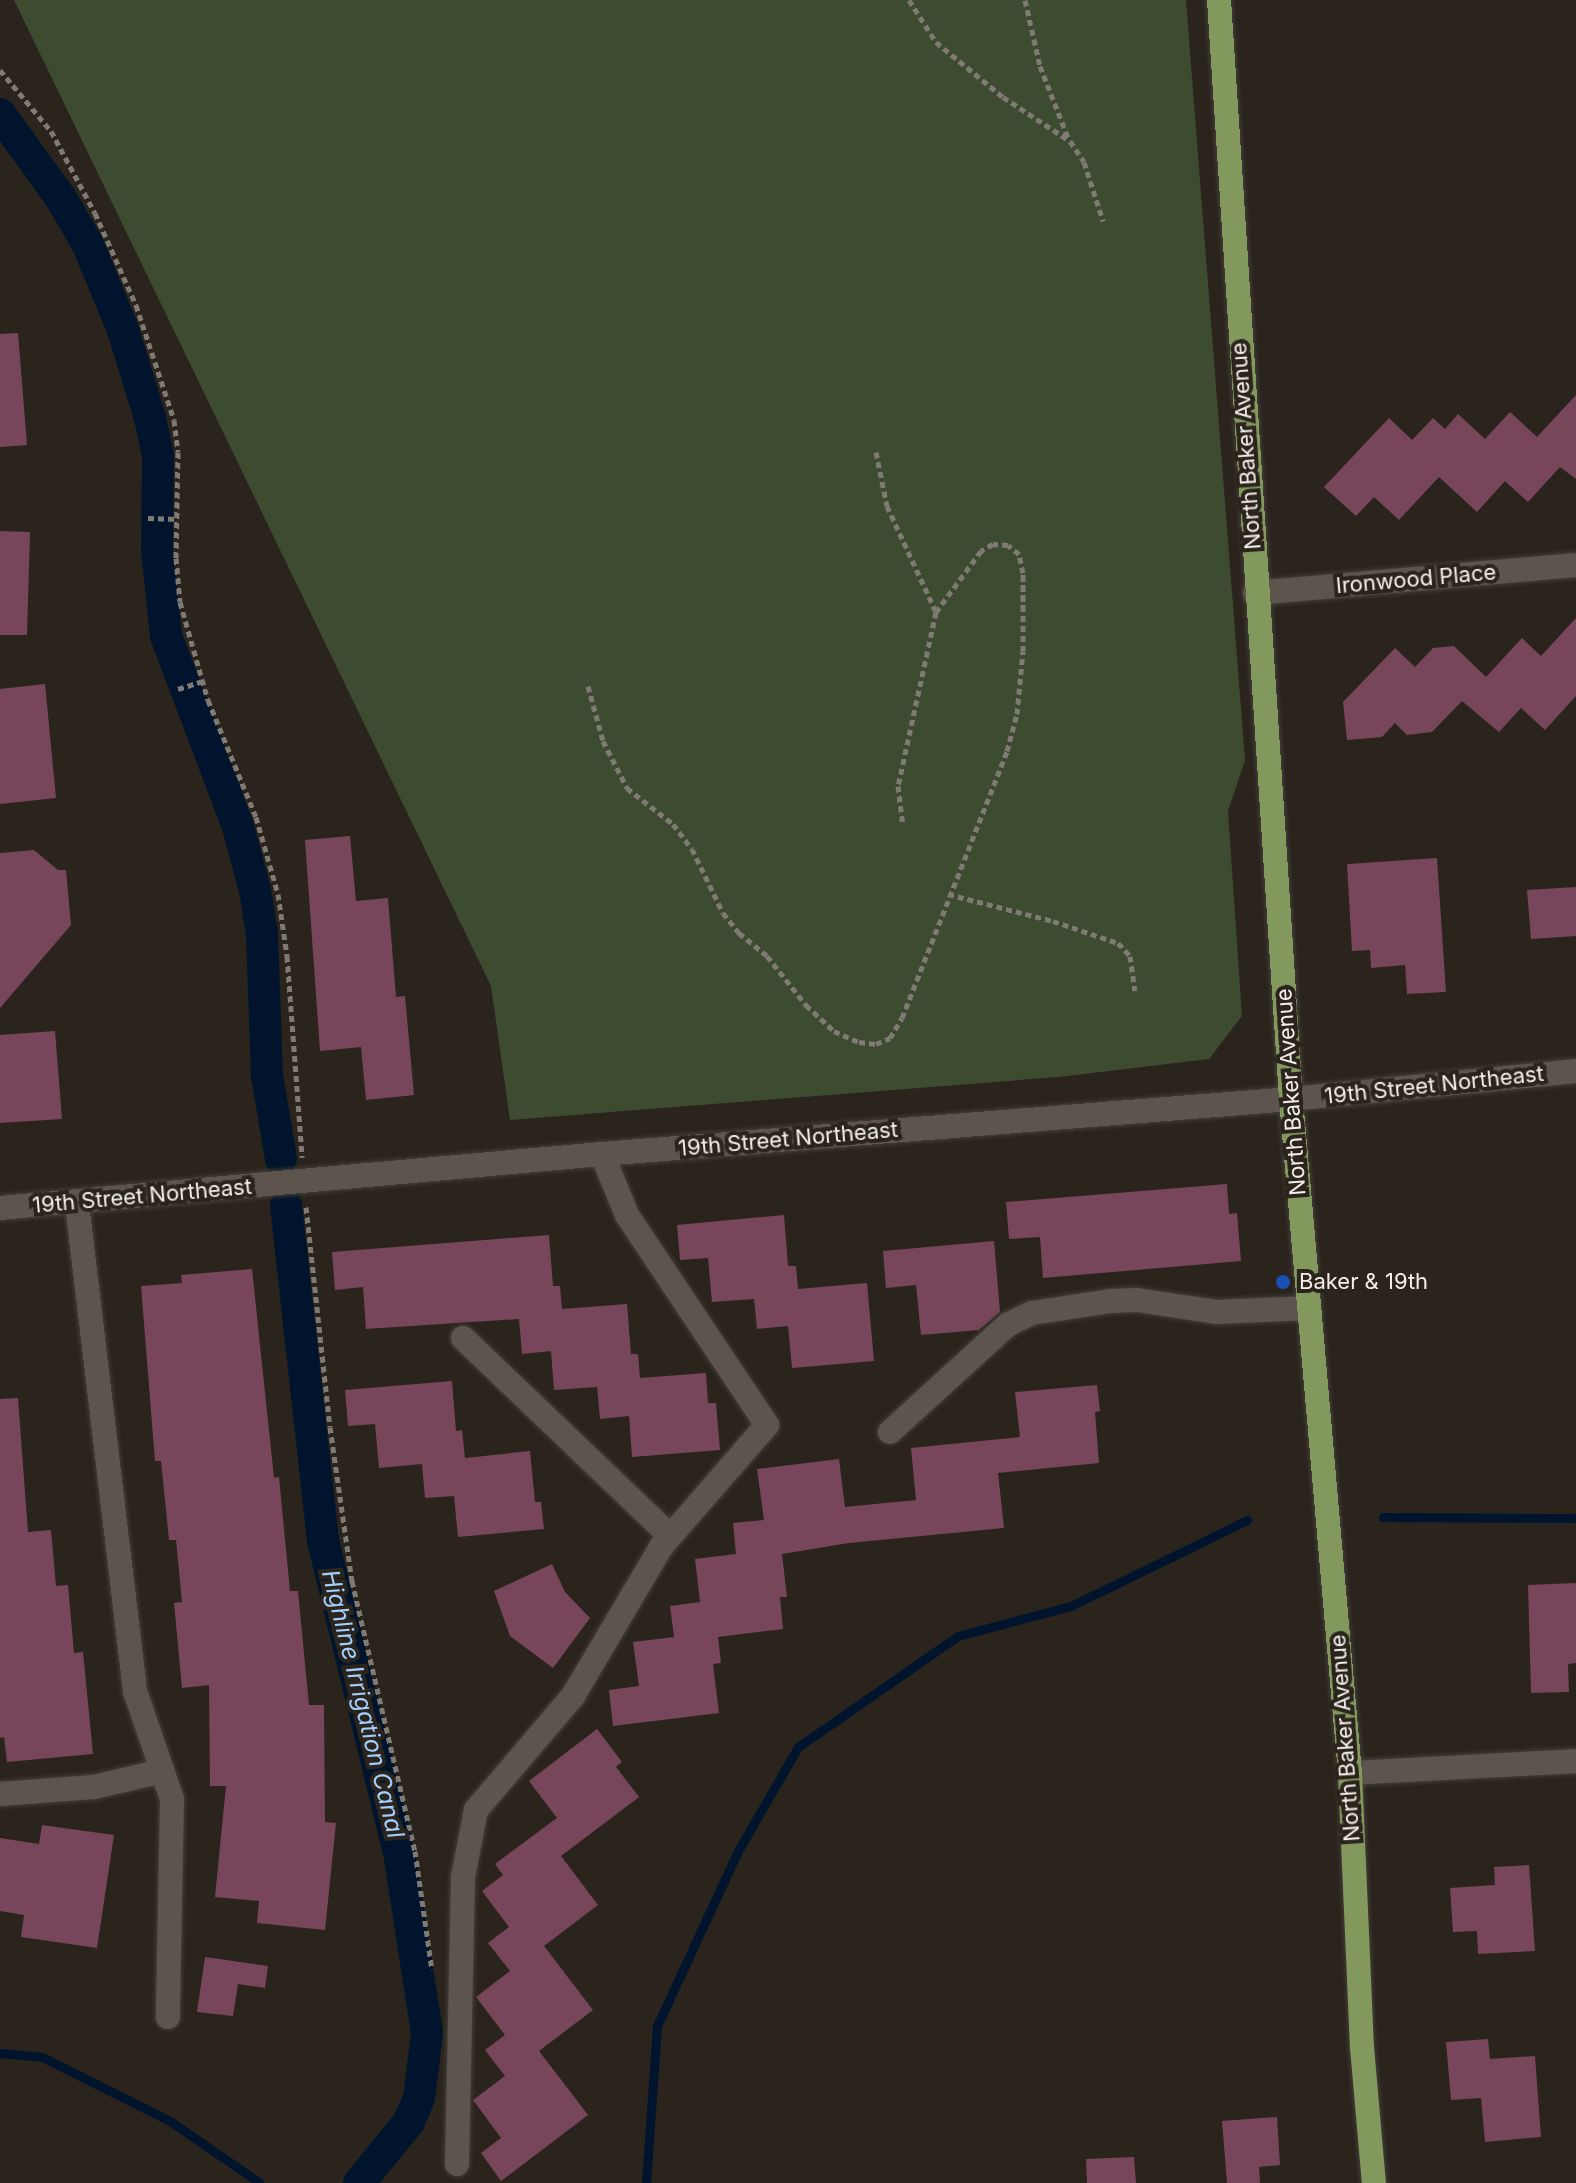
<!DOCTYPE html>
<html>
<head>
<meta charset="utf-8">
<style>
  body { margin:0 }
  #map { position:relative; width:1576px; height:2183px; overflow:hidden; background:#2a241d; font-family:Inter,sans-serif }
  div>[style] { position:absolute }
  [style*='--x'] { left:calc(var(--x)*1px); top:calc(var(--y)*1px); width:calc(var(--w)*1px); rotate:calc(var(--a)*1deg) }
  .green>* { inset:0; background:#3d4c30 }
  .stream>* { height:9px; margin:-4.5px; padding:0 4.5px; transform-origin:4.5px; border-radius:4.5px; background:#00152d }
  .canal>* { height:32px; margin:-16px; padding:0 16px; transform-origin:16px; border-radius:16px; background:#00152d }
  .building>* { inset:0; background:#78465a }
  .path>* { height:5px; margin-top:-2.5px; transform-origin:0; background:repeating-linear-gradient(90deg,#807a75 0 6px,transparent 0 10px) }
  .roads { filter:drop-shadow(0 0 2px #443e39) drop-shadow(0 0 2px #443e39) }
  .minor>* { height:24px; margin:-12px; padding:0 12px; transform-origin:12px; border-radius:12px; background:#5d554d }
  .major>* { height:24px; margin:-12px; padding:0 12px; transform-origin:12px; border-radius:12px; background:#83985d }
  .dots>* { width:22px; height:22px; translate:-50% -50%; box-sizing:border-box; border:4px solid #2a241d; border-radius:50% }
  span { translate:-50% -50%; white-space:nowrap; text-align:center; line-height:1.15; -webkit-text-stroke:8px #2a241d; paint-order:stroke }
  .street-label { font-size:22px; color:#f3eeea }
  .poi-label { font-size:22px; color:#f3eeea }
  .left { translate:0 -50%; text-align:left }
  .water-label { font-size:24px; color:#a3cfff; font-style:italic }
</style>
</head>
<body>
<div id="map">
  <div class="green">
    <div style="clip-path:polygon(14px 0,1186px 0,1245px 760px,1228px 811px,1242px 1016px,1209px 1059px,1059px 1077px,510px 1120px,491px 986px)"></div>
  </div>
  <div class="stream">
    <div style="--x:1383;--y:1517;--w:193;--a:0.3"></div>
    <div style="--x:0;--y:2053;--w:42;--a:5.4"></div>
    <div style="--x:42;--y:2057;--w:143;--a:26.6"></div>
    <div style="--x:170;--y:2121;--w:109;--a:34.6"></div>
    <div style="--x:646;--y:2183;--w:157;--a:-86"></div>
    <div style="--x:657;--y:2026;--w:193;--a:-65.2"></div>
    <div style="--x:738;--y:1851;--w:120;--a:-60"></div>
    <div style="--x:798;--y:1747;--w:195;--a:-34.8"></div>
    <div style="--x:958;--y:1636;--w:117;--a:-14.9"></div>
    <div style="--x:1071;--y:1606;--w:196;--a:-26"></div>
  </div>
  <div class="canal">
    <div style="--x:0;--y:114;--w:106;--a:54.2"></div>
    <div style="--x:62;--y:200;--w:52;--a:60"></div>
    <div style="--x:88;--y:245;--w:92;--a:67.6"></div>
    <div style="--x:123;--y:330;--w:92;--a:72.9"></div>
    <div style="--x:150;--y:418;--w:40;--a:78"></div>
    <div style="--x:158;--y:457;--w:92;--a:90.6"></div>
    <div style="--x:157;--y:549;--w:87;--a:84.1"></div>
    <div style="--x:166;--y:636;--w:204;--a:69.3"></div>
    <div style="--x:238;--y:827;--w:65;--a:74.9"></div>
    <div style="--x:255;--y:890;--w:45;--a:81"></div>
    <div style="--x:262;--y:934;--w:141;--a:88"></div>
    <div style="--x:267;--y:1075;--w:85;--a:80.5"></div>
    <div style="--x:286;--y:1205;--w:338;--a:83.7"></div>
    <div style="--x:323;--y:1541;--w:320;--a:76.3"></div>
    <div style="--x:399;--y:1852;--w:183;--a:81.2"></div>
    <div style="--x:427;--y:2033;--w:65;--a:97"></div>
    <div style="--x:419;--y:2098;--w:26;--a:113"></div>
    <div style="--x:409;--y:2122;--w:79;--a:129.3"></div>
  </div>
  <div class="building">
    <div style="clip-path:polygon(18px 333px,27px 445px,0 447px,0 334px)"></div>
    <div style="clip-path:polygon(1576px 395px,1576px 479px,1560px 467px,1528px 502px,1505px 481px,1477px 512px,1439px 477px,1399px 520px,1374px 497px,1356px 516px,1324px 487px,1389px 418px,1412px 440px,1433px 418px,1445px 429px,1458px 414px,1485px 439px,1510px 412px,1537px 437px)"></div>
    <div style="clip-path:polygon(0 531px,30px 532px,27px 635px,0 635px)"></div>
    <div style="clip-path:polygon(1576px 618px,1576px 696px,1545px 730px,1521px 708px,1499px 732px,1462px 701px,1432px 732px,1407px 735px,1395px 723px,1382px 737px,1347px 740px,1343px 702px,1395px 648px,1415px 667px,1433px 648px,1454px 646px,1486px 677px,1522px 638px,1541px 656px)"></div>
    <div style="clip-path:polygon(45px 684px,56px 798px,0 804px,0 689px)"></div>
    <div style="clip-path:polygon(350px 836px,356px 901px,388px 898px,396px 997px,405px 996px,414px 1095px,366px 1100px,361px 1047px,320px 1051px,305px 840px)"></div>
    <div style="clip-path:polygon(34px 850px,58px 870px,66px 870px,71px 925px,0 1008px,0 853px)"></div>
    <div style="clip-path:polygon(1437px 858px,1446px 992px,1407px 994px,1405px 965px,1371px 968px,1370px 950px,1352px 951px,1347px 864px)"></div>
    <div style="clip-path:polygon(1576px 887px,1576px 936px,1531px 939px,1527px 890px)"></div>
    <div style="clip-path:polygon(55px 1031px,62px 1119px,0 1123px,0 1035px)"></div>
    <div style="clip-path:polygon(1227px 1184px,1229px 1214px,1237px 1213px,1241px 1261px,1043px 1278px,1040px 1237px,1009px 1239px,1006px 1202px)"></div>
    <div style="clip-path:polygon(784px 1215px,788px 1266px,796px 1266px,798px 1289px,867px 1283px,874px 1361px,792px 1368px,788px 1326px,757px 1329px,754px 1299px,712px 1302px,708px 1258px,680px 1260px,677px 1225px)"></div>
    <div style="clip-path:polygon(549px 1235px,553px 1286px,560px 1286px,562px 1309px,627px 1304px,631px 1354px,638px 1354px,640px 1378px,706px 1373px,708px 1403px,716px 1403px,720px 1450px,632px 1457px,629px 1416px,600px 1419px,597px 1387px,554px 1390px,551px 1351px,522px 1354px,519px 1319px,366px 1329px,363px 1287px,335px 1290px,332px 1252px)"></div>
    <div style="clip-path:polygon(994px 1241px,1000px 1312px,979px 1330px,921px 1335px,916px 1285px,886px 1288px,883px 1251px)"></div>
    <div style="clip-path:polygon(252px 1269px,274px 1478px,279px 1477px,290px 1591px,298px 1591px,309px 1705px,324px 1705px,325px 1822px,336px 1823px,325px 1930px,257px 1923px,259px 1901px,215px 1897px,226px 1786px,210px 1786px,209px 1685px,182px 1688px,174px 1603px,182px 1602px,176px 1540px,169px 1540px,161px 1461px,155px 1461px,141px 1286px,182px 1283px,181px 1275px)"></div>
    <div style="clip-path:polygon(452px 1381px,456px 1431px,462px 1430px,465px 1458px,530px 1451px,535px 1502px,541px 1502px,544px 1529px,458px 1537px,454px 1496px,425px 1498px,422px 1464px,379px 1468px,375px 1424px,348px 1426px,345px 1390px)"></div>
    <div style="clip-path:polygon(1097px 1385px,1100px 1411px,1095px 1412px,1099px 1463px,998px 1473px,1004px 1528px,849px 1543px,782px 1554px,787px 1597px,780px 1597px,783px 1629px,718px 1637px,721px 1663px,713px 1664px,719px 1713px,613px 1726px,609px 1690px,639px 1686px,633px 1642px,674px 1637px,670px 1606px,700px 1602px,695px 1559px,736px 1554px,733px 1523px,764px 1520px,757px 1469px,839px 1459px,845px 1507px,916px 1500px,911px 1448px,1020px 1437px,1015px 1392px)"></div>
    <div style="clip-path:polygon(18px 1398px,28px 1532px,51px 1530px,56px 1586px,68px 1585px,74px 1653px,83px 1652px,93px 1754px,7px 1762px,4px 1737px,0 1738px,0 1399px)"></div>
    <div style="clip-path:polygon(552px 1564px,565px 1592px,590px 1618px,553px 1668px,510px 1636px,494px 1591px)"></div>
    <div style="clip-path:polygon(1576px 1583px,1576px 1663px,1568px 1664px,1569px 1692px,1531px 1693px,1528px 1585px)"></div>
    <div style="clip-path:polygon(597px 1729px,622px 1762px,616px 1767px,639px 1797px,561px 1856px,598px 1905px,544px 1946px,593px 2010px,539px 2051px,588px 2115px,501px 2181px,481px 2153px,501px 2138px,473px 2100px,505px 2076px,485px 2050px,505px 2035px,476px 1997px,510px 1971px,488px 1943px,509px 1927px,482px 1891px,503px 1875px,495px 1864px,557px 1818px,529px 1781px)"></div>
    <div style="clip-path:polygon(42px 1825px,114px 1835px,97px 1948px,21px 1937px,24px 1915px,0 1911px,0 1838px,39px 1844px)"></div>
    <div style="clip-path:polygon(1529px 1865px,1535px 1951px,1478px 1954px,1477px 1931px,1453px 1932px,1450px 1888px,1495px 1885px,1494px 1867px)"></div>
    <div style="clip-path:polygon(205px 1957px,268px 1966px,265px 1988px,238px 1984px,233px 2016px,197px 2012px)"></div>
    <div style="clip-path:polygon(1488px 2039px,1490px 2059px,1535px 2056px,1541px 2137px,1485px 2142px,1481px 2098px,1451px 2100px,1446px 2042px)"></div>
    <div style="clip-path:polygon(1277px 2117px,1280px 2165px,1259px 2167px,1260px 2183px,1227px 2183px,1222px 2121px)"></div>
    <div style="clip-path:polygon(1134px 2157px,1136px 2183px,1087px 2183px,1086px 2159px)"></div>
  </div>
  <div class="path">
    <div style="--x:909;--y:0;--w:50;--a:57.3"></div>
    <div style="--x:936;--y:42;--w:87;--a:39.4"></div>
    <div style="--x:1003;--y:97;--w:80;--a:33.3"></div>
    <div style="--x:1070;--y:141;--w:25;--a:56"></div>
    <div style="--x:1084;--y:162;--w:62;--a:72.1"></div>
    <div style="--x:1025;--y:0;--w:68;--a:77.2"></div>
    <div style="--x:1040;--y:66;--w:79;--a:68.6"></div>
    <div style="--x:0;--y:70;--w:80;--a:50.1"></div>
    <div style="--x:51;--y:131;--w:93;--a:61.8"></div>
    <div style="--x:95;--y:213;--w:101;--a:66"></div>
    <div style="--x:136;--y:305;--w:121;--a:71.7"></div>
    <div style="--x:174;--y:420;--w:32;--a:83"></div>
    <div style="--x:178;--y:452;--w:106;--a:91.1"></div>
    <div style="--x:176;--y:558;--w:44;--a:84.8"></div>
    <div style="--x:180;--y:602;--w:102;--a:74.1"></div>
    <div style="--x:208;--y:700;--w:126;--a:67.7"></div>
    <div style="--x:256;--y:817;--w:80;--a:74.1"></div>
    <div style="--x:278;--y:894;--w:63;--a:81.7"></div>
    <div style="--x:287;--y:956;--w:202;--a:85.7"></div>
    <div style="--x:876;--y:452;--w:55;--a:78.5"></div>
    <div style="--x:887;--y:506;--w:117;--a:65.2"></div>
    <div style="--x:148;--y:518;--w:30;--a:2"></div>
    <div style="--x:588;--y:686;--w:57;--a:74.7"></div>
    <div style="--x:603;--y:741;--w:53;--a:62.9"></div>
    <div style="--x:627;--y:788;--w:58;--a:38"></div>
    <div style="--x:673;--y:824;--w:31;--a:53"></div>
    <div style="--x:692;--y:849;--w:71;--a:64.2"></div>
    <div style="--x:723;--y:913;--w:26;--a:51"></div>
    <div style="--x:739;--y:933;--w:36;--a:39"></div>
    <div style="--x:767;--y:956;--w:63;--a:51.5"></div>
    <div style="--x:806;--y:1005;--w:38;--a:43"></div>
    <div style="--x:834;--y:1031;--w:27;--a:24"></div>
    <div style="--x:859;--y:1042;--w:17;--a:7"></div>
    <div style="--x:876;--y:1044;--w:15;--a:-23"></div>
    <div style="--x:890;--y:1038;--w:23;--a:-59"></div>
    <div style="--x:902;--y:1018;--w:287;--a:-68.5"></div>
    <div style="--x:1007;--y:751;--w:38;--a:-75"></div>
    <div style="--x:1017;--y:714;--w:63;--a:-84.6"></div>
    <div style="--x:1023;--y:651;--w:78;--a:-90"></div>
    <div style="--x:1023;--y:573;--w:19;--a:-102"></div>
    <div style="--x:1019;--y:554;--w:14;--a:-141"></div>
    <div style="--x:1008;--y:545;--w:15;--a:-176"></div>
    <div style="--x:993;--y:544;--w:14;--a:150"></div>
    <div style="--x:981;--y:551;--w:76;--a:126.4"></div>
    <div style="--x:936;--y:612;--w:178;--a:102.3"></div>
    <div style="--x:898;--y:786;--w:38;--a:83"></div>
    <div style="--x:178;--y:689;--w:25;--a:-18"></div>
    <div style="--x:948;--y:894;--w:108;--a:14.4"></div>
    <div style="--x:1053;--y:921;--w:69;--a:18.7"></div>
    <div style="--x:1118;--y:943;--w:18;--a:47"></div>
    <div style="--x:1130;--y:956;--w:35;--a:82"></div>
    <div style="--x:306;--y:1207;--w:221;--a:83.8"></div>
    <div style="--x:330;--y:1427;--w:156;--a:81.9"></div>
    <div style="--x:352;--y:1581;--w:277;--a:76.9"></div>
    <div style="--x:415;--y:1851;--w:120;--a:81.9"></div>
  </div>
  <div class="roads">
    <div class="minor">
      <div style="--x:1255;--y:593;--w:322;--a:-5"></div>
      <div style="--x:77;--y:1204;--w:490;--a:83.2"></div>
      <div style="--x:135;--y:1691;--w:114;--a:71.1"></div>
      <div style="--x:172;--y:1799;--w:218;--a:91.1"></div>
      <div style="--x:0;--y:1208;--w:604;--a:-5.13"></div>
      <div style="--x:602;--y:1154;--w:691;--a:-4.56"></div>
      <div style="--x:1291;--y:1099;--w:286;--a:-5.6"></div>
      <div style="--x:463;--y:1338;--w:286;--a:43.7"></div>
      <div style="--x:890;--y:1432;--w:159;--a:-42.4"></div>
      <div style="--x:1007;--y:1325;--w:28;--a:-26"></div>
      <div style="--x:1032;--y:1313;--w:79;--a:-8.7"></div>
      <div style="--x:1110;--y:1301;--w:27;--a:-2"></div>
      <div style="--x:1137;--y:1300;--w:80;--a:8.6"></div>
      <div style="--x:1216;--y:1312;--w:92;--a:-2.5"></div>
      <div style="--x:1350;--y:1773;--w:226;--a:-3"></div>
      <div style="--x:0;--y:1794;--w:94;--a:-4.3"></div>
      <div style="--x:94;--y:1787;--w:70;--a:-13.2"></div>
      <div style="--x:457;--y:2164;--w:287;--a:-88.8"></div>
      <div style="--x:463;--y:1877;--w:68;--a:-79"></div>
      <div style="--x:476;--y:1810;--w:150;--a:-49.6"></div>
      <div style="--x:573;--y:1696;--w:173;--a:-59.4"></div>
      <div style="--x:661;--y:1547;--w:162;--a:-49"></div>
      <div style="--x:767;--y:1425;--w:252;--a:-123.7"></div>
      <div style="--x:627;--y:1215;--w:66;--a:-112.3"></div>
    </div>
    <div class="major">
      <div style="--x:1219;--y:0;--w:1101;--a:86.25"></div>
      <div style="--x:1291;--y:1099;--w:677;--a:85"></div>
      <div style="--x:1350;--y:1773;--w:274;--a:87.5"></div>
      <div style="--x:1362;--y:2047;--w:137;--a:85"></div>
    </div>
  </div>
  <div class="dots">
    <div style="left:1283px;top:1282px;background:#1a4fb4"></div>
  </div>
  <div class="street-label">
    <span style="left:1246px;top:446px;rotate:-94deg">North Baker Avenue</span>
    <span style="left:1416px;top:579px;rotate:-5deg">Ironwood Place</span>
    <span style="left:1434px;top:1085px;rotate:-6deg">19th Street Northeast</span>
    <span style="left:1291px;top:1092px;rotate:-94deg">North Baker Avenue</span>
    <span style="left:788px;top:1139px;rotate:-5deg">19th Street Northeast</span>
    <span style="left:142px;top:1196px;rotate:-5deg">19th Street Northeast</span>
    <span style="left:1345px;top:1738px;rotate:-94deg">North Baker Avenue</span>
  </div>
  <div class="poi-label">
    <span class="left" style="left:1299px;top:1282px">Baker &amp; 19th</span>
  </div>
  <div class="water-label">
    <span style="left:363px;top:1704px;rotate:76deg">Highline Irrigation Canal</span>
  </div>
</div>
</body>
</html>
